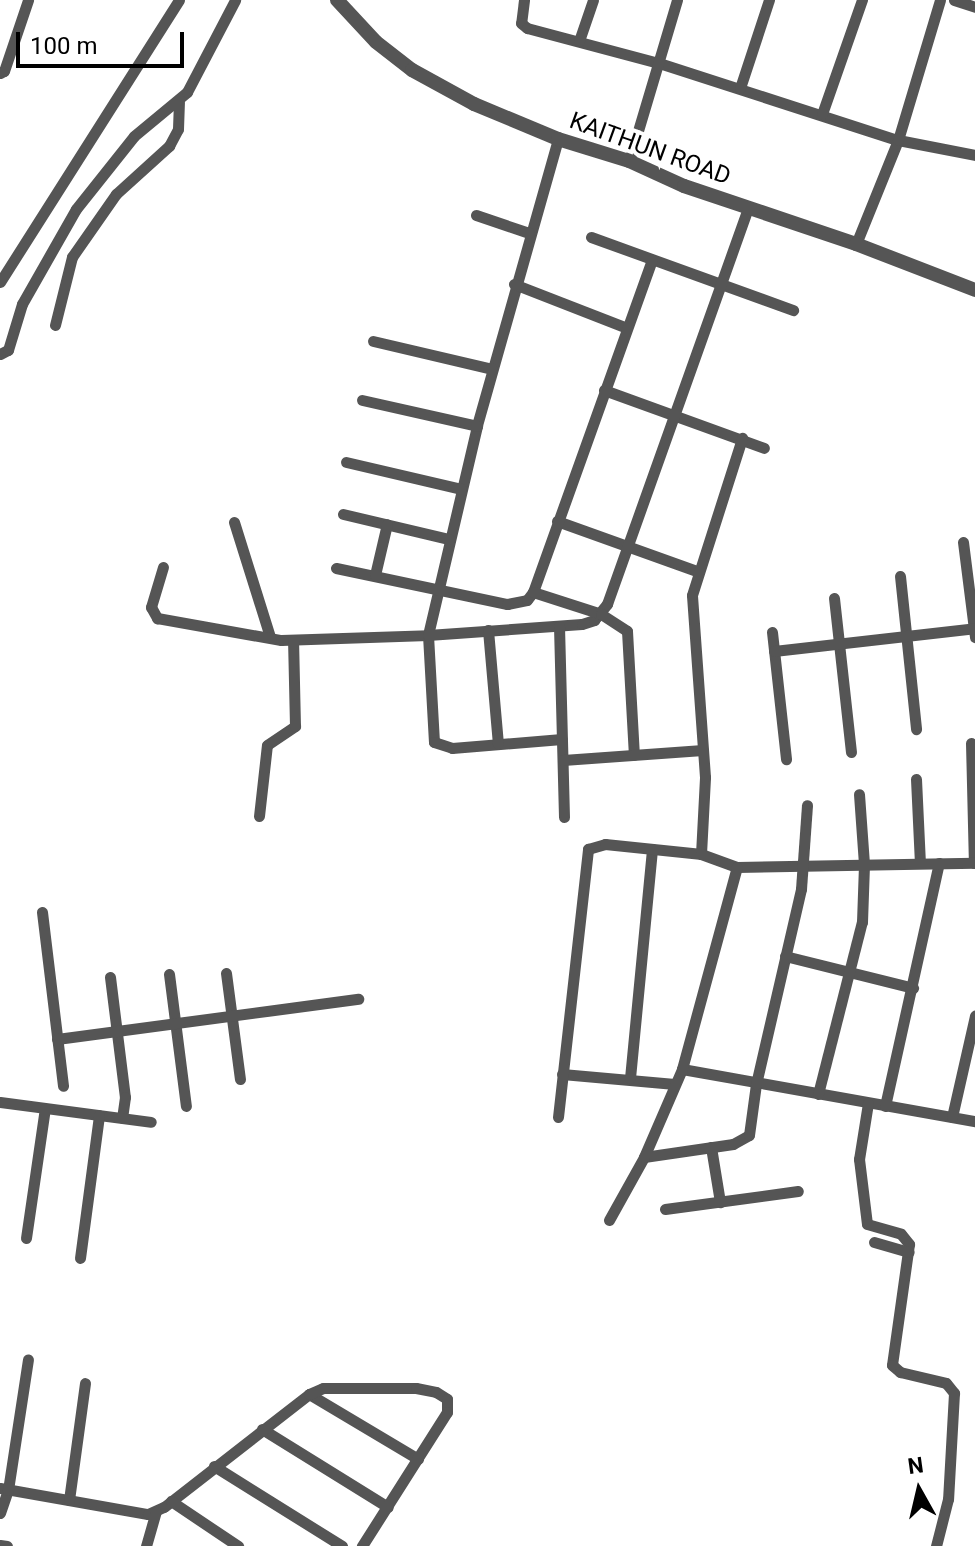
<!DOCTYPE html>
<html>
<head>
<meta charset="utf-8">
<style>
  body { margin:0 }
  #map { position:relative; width:975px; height:1546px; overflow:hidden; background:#fff; font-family:Roboto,sans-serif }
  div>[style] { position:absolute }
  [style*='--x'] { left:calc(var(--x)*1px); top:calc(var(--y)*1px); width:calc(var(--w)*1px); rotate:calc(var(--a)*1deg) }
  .minor>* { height:11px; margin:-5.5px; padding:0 5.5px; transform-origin:5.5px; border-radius:5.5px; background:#555 }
  .tertiary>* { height:14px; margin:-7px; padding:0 7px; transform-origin:7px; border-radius:7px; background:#555 }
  span { translate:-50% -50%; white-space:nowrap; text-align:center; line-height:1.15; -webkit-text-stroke:8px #fff; paint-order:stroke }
  .street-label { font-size:24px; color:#000 }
  .north { position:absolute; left:879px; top:1450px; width:80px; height:80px; -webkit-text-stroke:6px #fff; paint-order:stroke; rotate:352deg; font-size:22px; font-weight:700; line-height:32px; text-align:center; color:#000 }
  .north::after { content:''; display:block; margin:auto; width:28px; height:36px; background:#000; clip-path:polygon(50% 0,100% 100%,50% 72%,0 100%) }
  .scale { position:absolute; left:16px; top:32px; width:168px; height:36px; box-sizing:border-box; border:4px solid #000; border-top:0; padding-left:10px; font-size:24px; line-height:28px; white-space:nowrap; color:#000; -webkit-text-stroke:6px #fff; paint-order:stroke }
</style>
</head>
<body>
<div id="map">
  <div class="minor">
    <div style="--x:524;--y:0;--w:23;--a:97"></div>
    <div style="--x:521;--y:23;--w:8;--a:40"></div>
    <div style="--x:527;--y:28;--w:137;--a:14.9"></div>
    <div style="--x:659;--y:63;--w:251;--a:17.9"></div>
    <div style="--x:898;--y:140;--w:78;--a:11"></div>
    <div style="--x:954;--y:0;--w:22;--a:18"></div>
    <div style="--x:579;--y:41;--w:43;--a:-71.1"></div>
    <div style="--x:0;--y:73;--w:4;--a:-27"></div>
    <div style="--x:4;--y:71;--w:75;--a:-71.3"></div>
    <div style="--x:740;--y:88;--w:93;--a:-71.8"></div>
    <div style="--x:822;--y:114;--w:121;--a:-70.7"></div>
    <div style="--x:558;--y:139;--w:298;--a:105.8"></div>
    <div style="--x:477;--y:426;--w:215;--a:103.2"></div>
    <div style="--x:428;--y:635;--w:107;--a:86.8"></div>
    <div style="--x:434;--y:742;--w:19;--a:18"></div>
    <div style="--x:452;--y:748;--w:110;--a:-4.7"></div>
    <div style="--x:629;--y:161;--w:168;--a:-73.4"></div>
    <div style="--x:476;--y:215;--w:56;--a:18.8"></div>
    <div style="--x:591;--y:237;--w:215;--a:19.9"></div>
    <div style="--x:856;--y:244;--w:112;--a:-68"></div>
    <div style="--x:898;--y:140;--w:146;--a:-73.3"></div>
    <div style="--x:0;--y:282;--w:334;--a:-57.6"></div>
    <div style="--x:514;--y:284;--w:121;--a:21.3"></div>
    <div style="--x:55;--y:325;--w:70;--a:-76"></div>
    <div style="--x:72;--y:257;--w:77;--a:-55.1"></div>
    <div style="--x:116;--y:194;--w:72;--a:-42.2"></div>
    <div style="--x:169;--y:146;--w:19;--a:-62"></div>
    <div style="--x:178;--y:129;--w:27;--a:-88"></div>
    <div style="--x:373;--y:341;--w:122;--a:13.2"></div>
    <div style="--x:0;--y:354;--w:9;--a:-27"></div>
    <div style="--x:8;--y:350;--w:48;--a:-73.1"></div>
    <div style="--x:22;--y:304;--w:109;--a:-60.4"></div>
    <div style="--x:76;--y:209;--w:93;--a:-51.5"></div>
    <div style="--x:134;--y:136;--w:69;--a:-39.7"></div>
    <div style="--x:187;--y:92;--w:104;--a:-62.4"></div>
    <div style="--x:604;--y:390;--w:170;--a:19.9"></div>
    <div style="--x:362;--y:400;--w:118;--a:12.7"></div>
    <div style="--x:346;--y:462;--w:118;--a:13.2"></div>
    <div style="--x:343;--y:514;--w:109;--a:13.3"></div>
    <div style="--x:557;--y:521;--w:149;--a:19.7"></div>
    <div style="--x:234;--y:522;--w:121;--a:72.6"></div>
    <div style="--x:963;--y:542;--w:96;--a:82.8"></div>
    <div style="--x:163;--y:567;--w:42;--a:106.7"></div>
    <div style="--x:151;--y:607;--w:13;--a:61"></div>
    <div style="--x:157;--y:618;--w:126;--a:10.1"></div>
    <div style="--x:281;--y:640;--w:147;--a:-1.9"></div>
    <div style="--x:428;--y:635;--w:154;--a:-4.1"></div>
    <div style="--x:582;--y:624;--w:13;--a:-18"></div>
    <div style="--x:594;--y:620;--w:21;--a:-51"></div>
    <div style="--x:607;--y:604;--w:419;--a:-70.4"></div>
    <div style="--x:336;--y:568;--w:175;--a:11.9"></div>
    <div style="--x:507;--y:604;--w:20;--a:-11"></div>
    <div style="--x:527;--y:600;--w:10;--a:-53"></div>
    <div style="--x:533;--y:592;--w:353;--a:-70.3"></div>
    <div style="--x:375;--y:575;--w:52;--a:-76.8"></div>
    <div style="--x:900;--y:576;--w:154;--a:84"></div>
    <div style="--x:533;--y:592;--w:71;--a:17.9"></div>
    <div style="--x:601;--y:614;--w:31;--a:33"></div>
    <div style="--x:627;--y:631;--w:124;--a:86.8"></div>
    <div style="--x:834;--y:598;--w:155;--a:83.7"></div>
    <div style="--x:559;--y:626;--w:191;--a:88.5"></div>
    <div style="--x:488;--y:630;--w:114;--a:85"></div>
    <div style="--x:772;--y:632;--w:128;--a:83.7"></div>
    <div style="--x:774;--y:651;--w:202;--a:-6.5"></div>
    <div style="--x:971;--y:743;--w:120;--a:88.6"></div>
    <div style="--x:563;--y:760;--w:140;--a:-4.1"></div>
    <div style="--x:916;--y:779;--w:84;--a:87.3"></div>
    <div style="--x:259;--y:816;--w:71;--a:-83.6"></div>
    <div style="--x:267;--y:745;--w:34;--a:-34"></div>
    <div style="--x:295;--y:726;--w:86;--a:-91.3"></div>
    <div style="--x:701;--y:854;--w:77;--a:-87"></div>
    <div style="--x:705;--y:777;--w:182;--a:-94.1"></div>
    <div style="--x:692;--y:595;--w:165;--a:-72.3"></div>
    <div style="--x:42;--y:912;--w:175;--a:83.1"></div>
    <div style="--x:785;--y:956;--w:132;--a:14"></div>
    <div style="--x:226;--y:973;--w:107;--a:82.5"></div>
    <div style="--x:169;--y:974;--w:133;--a:82.7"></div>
    <div style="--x:110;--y:977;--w:121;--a:82.9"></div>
    <div style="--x:125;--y:1097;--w:21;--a:98"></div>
    <div style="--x:57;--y:1039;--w:304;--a:-7.6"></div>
    <div style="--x:682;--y:1069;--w:298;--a:10.1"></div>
    <div style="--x:562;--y:1074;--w:113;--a:5.1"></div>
    <div style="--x:630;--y:1078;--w:230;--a:-84.5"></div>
    <div style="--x:818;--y:1094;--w:178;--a:-75.7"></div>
    <div style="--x:862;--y:922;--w:58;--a:-88"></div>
    <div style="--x:864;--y:864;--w:70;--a:-94.1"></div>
    <div style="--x:0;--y:1102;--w:152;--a:7.5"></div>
    <div style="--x:868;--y:1103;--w:57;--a:99.1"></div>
    <div style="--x:859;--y:1159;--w:65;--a:83"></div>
    <div style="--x:867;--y:1224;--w:35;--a:16"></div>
    <div style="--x:901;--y:1234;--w:13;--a:51"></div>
    <div style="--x:909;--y:1244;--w:122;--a:98"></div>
    <div style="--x:892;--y:1365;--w:11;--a:41"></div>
    <div style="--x:900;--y:1372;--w:47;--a:13.4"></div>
    <div style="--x:946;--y:1383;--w:13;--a:51"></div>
    <div style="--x:954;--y:1393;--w:106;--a:93.2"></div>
    <div style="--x:948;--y:1499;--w:49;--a:104.3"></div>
    <div style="--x:885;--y:1106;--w:249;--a:-77.5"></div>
    <div style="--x:558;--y:1117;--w:270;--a:-83.6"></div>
    <div style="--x:588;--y:849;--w:18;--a:-16"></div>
    <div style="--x:605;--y:844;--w:97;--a:5.9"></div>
    <div style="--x:701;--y:854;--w:38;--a:20"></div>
    <div style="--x:737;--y:867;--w:238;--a:-1"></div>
    <div style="--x:952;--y:1117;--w:104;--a:-77.2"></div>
    <div style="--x:711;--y:1147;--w:56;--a:80.7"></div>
    <div style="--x:644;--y:1157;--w:90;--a:-8.3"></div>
    <div style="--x:733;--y:1144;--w:18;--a:-29"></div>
    <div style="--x:749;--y:1135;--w:51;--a:-82.2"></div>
    <div style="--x:756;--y:1084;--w:200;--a:-77"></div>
    <div style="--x:801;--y:889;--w:84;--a:-85.9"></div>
    <div style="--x:665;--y:1209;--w:134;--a:-7.7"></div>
    <div style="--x:609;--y:1220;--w:72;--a:-60.9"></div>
    <div style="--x:644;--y:1157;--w:96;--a:-66.6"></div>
    <div style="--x:682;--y:1069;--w:209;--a:-74.8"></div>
    <div style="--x:26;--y:1238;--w:131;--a:-81.7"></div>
    <div style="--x:874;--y:1242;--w:36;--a:16"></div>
    <div style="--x:80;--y:1258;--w:144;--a:-82.4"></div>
    <div style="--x:309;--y:1394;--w:127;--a:30.8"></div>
    <div style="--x:262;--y:1429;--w:148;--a:31.8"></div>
    <div style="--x:214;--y:1466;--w:151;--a:32"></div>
    <div style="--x:0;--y:1488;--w:150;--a:10"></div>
    <div style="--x:148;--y:1514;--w:17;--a:-24"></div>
    <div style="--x:164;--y:1507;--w:184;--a:-37.9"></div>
    <div style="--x:309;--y:1394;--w:15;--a:-23"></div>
    <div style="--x:323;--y:1388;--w:93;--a:0"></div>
    <div style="--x:416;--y:1388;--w:20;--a:11"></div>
    <div style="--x:436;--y:1392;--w:13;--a:32"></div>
    <div style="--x:447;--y:1399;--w:13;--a:90"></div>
    <div style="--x:447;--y:1412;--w:159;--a:122.4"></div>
    <div style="--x:69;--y:1500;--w:118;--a:-82.2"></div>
    <div style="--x:171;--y:1501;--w:81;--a:33.9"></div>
    <div style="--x:0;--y:1513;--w:24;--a:-71"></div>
    <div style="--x:8;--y:1490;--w:132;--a:-81.3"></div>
    <div style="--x:0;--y:1545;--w:7;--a:8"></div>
    <div style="--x:146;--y:1546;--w:35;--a:-74"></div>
  </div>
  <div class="tertiary">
    <div style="--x:337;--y:0;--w:57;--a:47.1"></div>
    <div style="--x:376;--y:42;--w:46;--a:37.9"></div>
    <div style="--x:412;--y:70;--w:71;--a:28.7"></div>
    <div style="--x:474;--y:104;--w:91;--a:22.6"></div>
    <div style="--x:558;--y:139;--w:74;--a:17.2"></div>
    <div style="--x:629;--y:161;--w:60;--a:24.4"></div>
    <div style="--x:684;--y:186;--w:182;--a:18.6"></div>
    <div style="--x:856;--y:244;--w:128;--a:21.1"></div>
  </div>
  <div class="street-label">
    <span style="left:650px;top:149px;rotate:20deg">KAITHUN ROAD</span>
  </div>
  <div class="north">N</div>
  <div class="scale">100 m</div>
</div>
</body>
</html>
